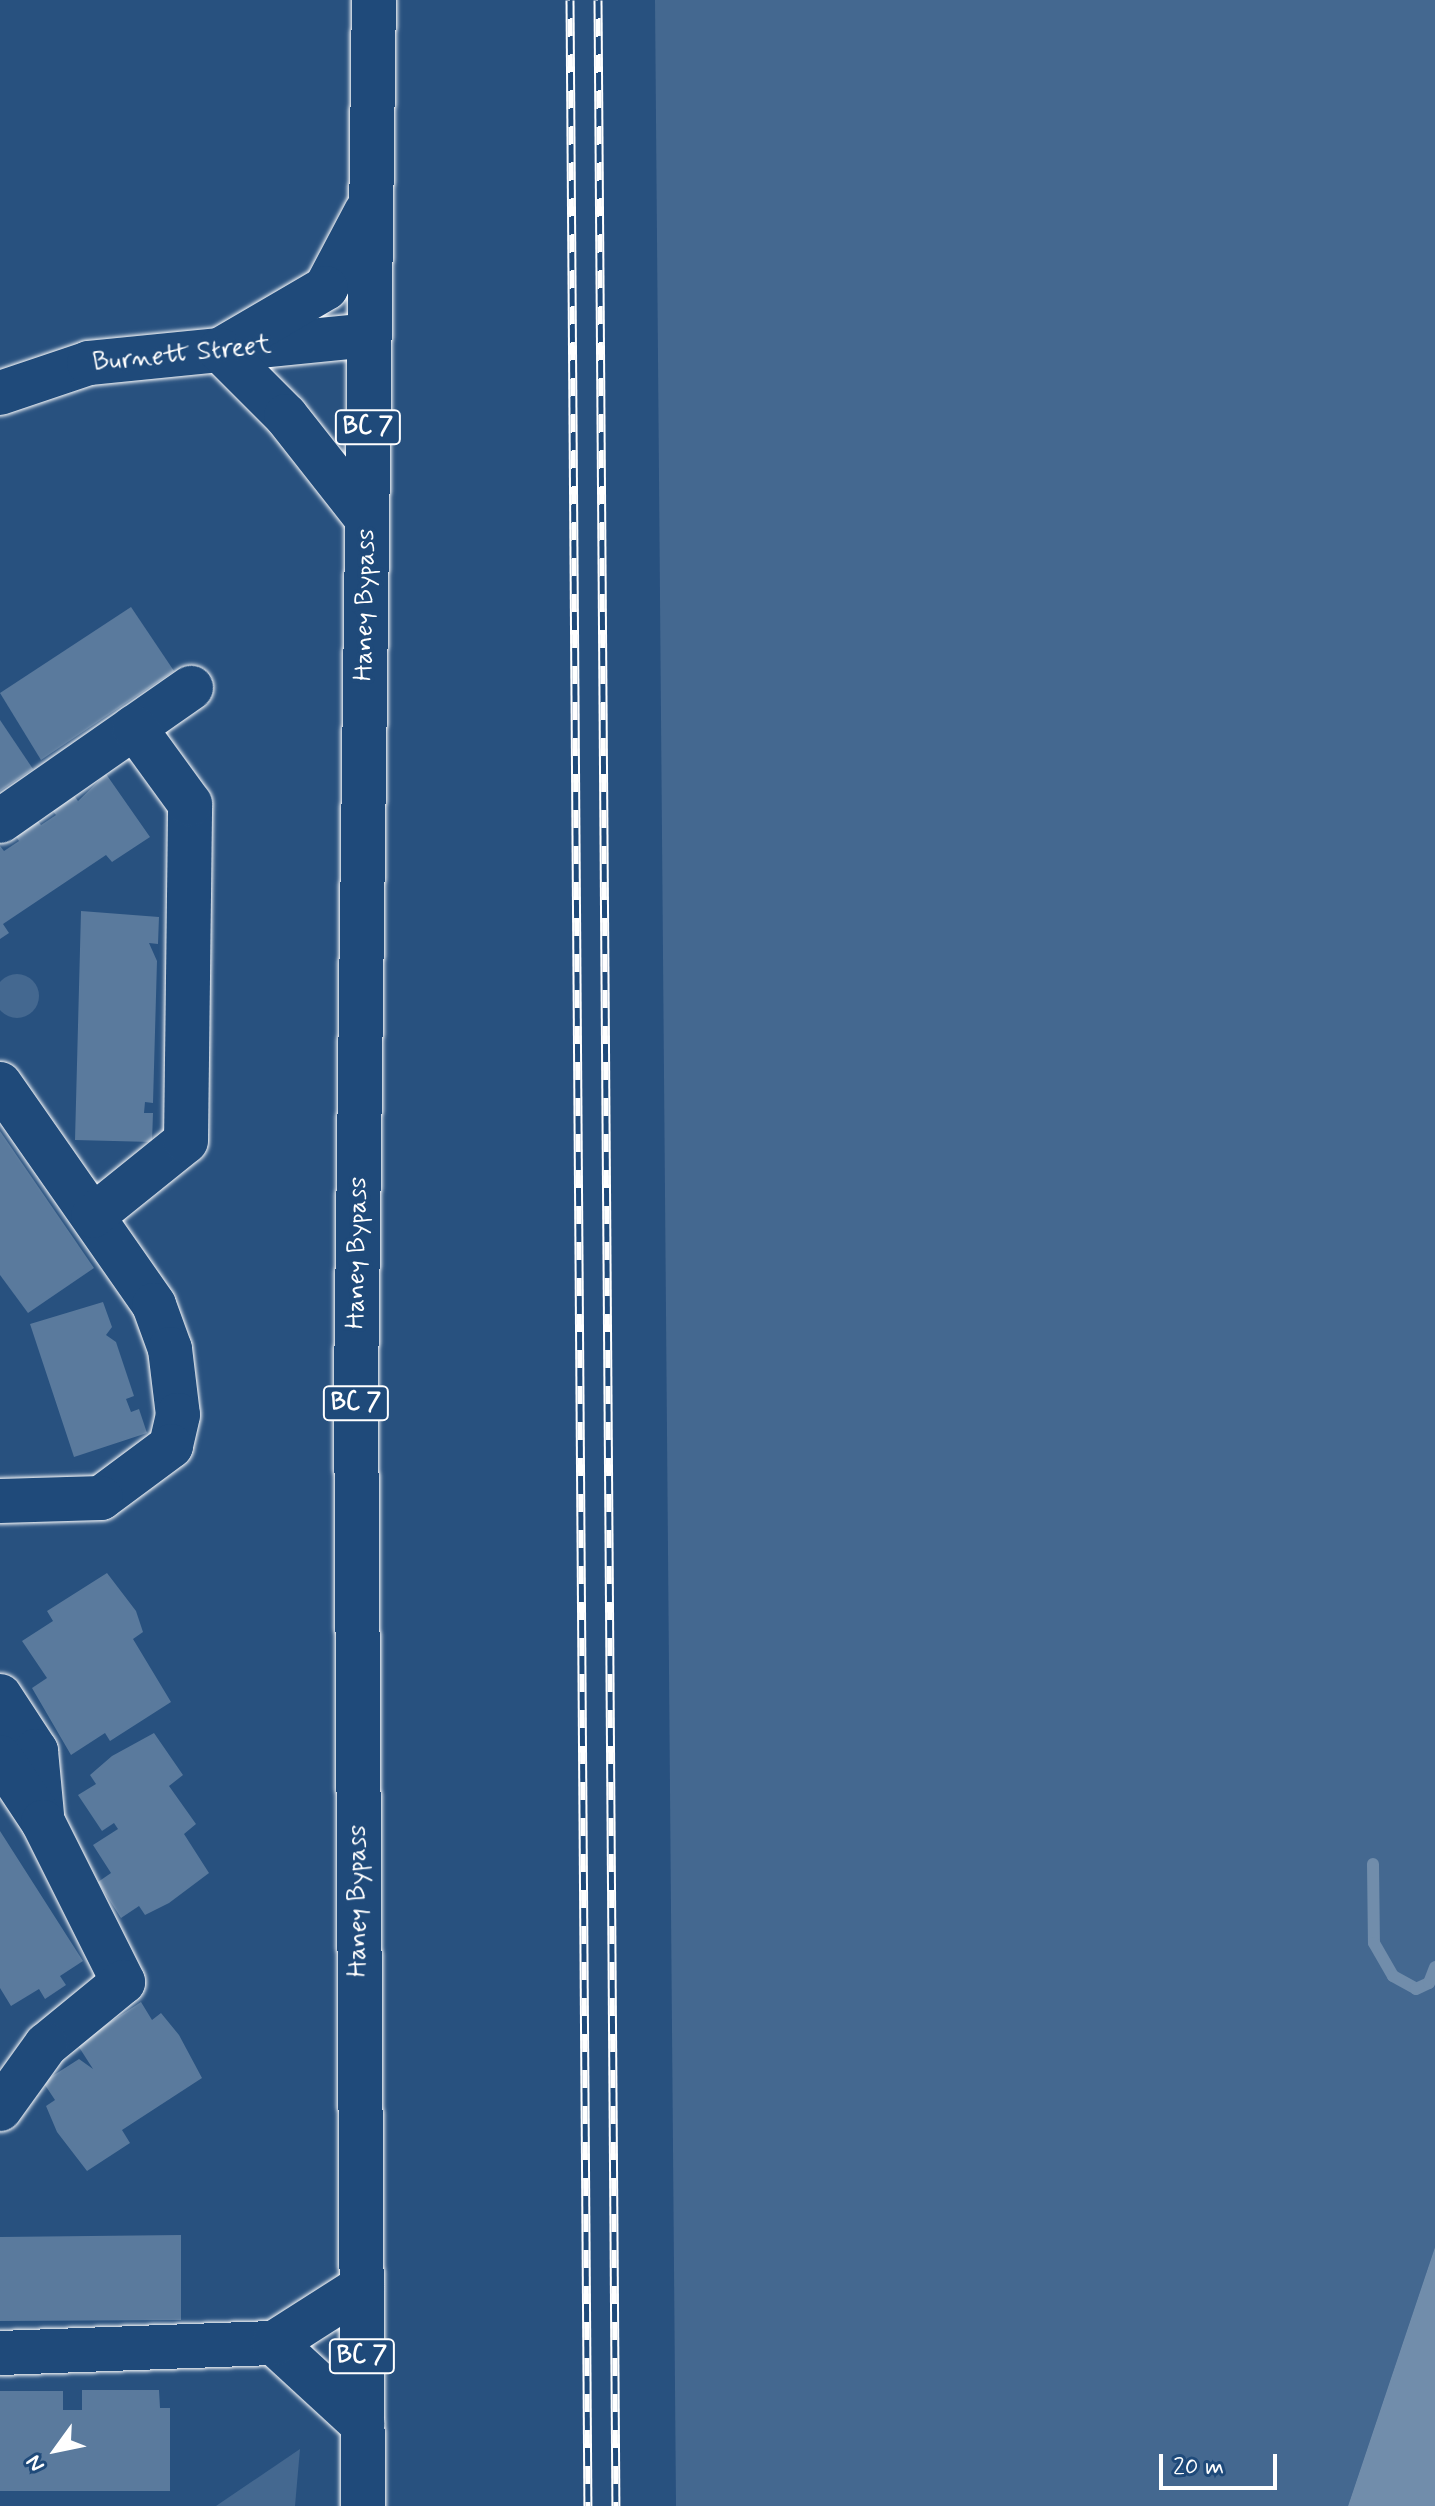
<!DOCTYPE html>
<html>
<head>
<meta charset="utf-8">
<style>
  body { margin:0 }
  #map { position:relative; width:1435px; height:2506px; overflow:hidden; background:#28517f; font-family:Mynerve,sans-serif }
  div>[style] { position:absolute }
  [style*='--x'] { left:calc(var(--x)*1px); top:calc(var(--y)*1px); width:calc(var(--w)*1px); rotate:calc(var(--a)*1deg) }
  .green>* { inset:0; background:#446890 }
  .round { border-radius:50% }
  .water>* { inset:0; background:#718dab }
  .stream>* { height:12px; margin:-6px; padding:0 6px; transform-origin:6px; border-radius:6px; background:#718dab }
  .building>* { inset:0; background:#5a7a9d }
  .roads { filter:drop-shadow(0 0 2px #fff) drop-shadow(0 0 2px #fff) }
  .minor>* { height:44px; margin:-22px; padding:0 22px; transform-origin:22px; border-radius:22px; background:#1f4a7a }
  .highway>* { height:44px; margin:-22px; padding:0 22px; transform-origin:22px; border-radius:22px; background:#1f4a7a }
  .rail>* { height:9px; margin-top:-4.5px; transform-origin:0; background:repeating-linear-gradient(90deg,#1f4a7a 0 18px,#fff 0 36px); box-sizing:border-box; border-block:2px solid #fff }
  span { translate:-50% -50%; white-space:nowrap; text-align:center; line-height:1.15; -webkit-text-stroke:8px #1f4a7a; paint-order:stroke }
  .shield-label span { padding:2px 6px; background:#1f4a7a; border:2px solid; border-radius:6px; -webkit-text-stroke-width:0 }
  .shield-label { font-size:24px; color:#fff; font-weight:700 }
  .street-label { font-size:26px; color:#fff }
  .north { position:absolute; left:16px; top:2410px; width:80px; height:80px; -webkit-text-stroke:6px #1f4a7a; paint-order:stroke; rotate:237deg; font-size:22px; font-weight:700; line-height:32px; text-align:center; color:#fff }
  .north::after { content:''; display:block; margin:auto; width:28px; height:36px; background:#fff; clip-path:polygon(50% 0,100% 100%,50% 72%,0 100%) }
  .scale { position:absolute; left:1159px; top:2454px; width:118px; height:36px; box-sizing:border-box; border:4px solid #fff; border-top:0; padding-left:10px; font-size:24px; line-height:28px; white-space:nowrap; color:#fff; -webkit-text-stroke:6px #1f4a7a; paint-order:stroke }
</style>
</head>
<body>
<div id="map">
  <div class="green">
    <div style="clip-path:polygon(655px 0,1435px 0,1435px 2247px,1348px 2506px,676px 2506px)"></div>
    <div class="round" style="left:-5px;top:974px;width:44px;height:44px"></div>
    <div style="clip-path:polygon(300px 2449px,295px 2506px,216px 2506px)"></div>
  </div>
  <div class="water">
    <div style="clip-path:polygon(1435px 2247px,1435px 2506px,1348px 2506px)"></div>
  </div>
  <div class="stream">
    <div style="--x:1373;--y:1864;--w:79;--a:89.3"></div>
    <div style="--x:1374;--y:1943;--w:38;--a:60"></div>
    <div style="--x:1393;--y:1976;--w:26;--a:29"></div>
    <div style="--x:1416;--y:1989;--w:14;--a:-25"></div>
    <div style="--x:1429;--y:1983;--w:17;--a:-69"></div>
  </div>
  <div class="building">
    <div style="clip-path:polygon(131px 607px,174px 671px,41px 760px,0 693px)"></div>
    <div style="clip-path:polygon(0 720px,33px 769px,0 791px)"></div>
    <div style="clip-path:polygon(106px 774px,150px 837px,112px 862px,106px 855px,3px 924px,9px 933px,0 939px,0 846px,4px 851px,19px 841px,15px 835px,37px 820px,41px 825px,56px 815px,51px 809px,73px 794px,78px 801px)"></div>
    <div style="clip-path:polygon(81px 911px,159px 917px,158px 944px,149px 943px,157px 961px,153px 1103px,145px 1102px,144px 1113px,153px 1113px,152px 1142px,75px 1140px)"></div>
    <div style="clip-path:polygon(0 1131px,94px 1268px,28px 1313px,0 1275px)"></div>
    <div style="clip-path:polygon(103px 1302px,112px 1327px,106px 1335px,116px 1342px,134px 1396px,126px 1399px,131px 1412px,139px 1409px,147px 1433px,74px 1457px,30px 1324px)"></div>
    <div style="clip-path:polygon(107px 1573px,136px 1611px,143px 1632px,133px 1639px,171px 1702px,110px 1741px,105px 1733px,71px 1755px,32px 1688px,47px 1678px,22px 1641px,53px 1621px,47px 1611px)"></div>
    <div style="clip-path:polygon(154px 1733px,183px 1775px,169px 1786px,196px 1824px,184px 1834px,209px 1873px,169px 1903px,145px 1915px,139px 1906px,121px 1918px,98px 1882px,111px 1873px,93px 1845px,118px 1829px,114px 1823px,102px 1831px,78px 1795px,96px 1784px,90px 1775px,112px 1756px)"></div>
    <div style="clip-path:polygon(0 1831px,83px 1961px,60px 1976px,66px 1985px,45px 1999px,39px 1989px,11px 2006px,0 1988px)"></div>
    <div style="clip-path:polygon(141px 2002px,152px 2020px,161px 2013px,179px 2035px,202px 2078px,122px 2130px,130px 2143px,87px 2171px,57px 2132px,46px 2106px,55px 2100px,43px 2082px,79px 2059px,93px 2069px,77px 2044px)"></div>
    <div style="clip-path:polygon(181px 2235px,181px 2320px,0 2321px,0 2237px)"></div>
    <div style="clip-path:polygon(82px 2390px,159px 2390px,160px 2408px,170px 2408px,170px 2491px,0 2491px,0 2391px,63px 2391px,63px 2410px,82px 2410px)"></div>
  </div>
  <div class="roads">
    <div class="minor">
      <div style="--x:0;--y:393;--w:94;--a:-18.6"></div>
      <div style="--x:89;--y:363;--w:281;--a:-5.7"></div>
      <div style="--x:0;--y:821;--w:233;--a:-34.9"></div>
      <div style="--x:0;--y:1084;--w:269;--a:55.1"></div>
      <div style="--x:154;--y:1305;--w:47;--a:70"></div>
      <div style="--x:170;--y:1349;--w:66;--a:83.1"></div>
      <div style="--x:178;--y:1415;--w:32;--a:103"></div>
      <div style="--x:171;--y:1446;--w:87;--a:143.4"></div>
      <div style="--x:101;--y:1498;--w:101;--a:178.3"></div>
      <div style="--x:93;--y:1216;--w:119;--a:-38.9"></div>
      <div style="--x:186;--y:1141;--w:337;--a:-89.3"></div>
      <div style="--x:190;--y:804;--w:95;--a:-126"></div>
      <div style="--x:0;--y:1696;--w:66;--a:56.8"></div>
      <div style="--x:36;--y:1751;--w:64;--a:84.6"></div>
      <div style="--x:0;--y:1757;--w:78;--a:56.5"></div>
      <div style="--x:43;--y:1822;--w:179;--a:63.4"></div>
      <div style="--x:123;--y:1982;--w:99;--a:140.7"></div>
      <div style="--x:46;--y:2045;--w:79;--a:125.7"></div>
      <div style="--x:274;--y:2343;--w:120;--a:42.6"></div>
      <div style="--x:0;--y:2353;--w:274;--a:-2.1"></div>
      <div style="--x:274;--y:2343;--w:104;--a:-32.5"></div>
    </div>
    <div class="highway">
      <div style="--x:366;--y:212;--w:86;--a:117.8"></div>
      <div style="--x:326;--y:288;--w:123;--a:149.7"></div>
      <div style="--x:220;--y:350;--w:93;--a:45"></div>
      <div style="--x:286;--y:416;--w:131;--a:51.8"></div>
      <div style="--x:363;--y:2506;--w:1120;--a:-90.36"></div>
      <div style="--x:356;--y:1386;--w:1386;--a:-89.26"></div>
    </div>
  </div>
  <div class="rail">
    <div style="--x:570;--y:0;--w:2506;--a:89.59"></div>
    <div style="--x:598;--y:0;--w:2506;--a:89.59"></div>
  </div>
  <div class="shield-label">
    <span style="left:368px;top:427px">BC 7</span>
    <span style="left:356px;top:1403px">BC 7</span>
    <span style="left:362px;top:2356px">BC 7</span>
  </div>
  <div class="street-label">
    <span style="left:182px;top:355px;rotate:-6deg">Burnett Street</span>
    <span style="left:366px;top:605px;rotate:-89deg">Haney Bypass</span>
    <span style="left:358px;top:1253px;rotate:-89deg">Haney Bypass</span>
    <span style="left:359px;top:1901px;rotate:-90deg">Haney Bypass</span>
  </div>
  <div class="north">N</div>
  <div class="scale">20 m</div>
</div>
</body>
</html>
